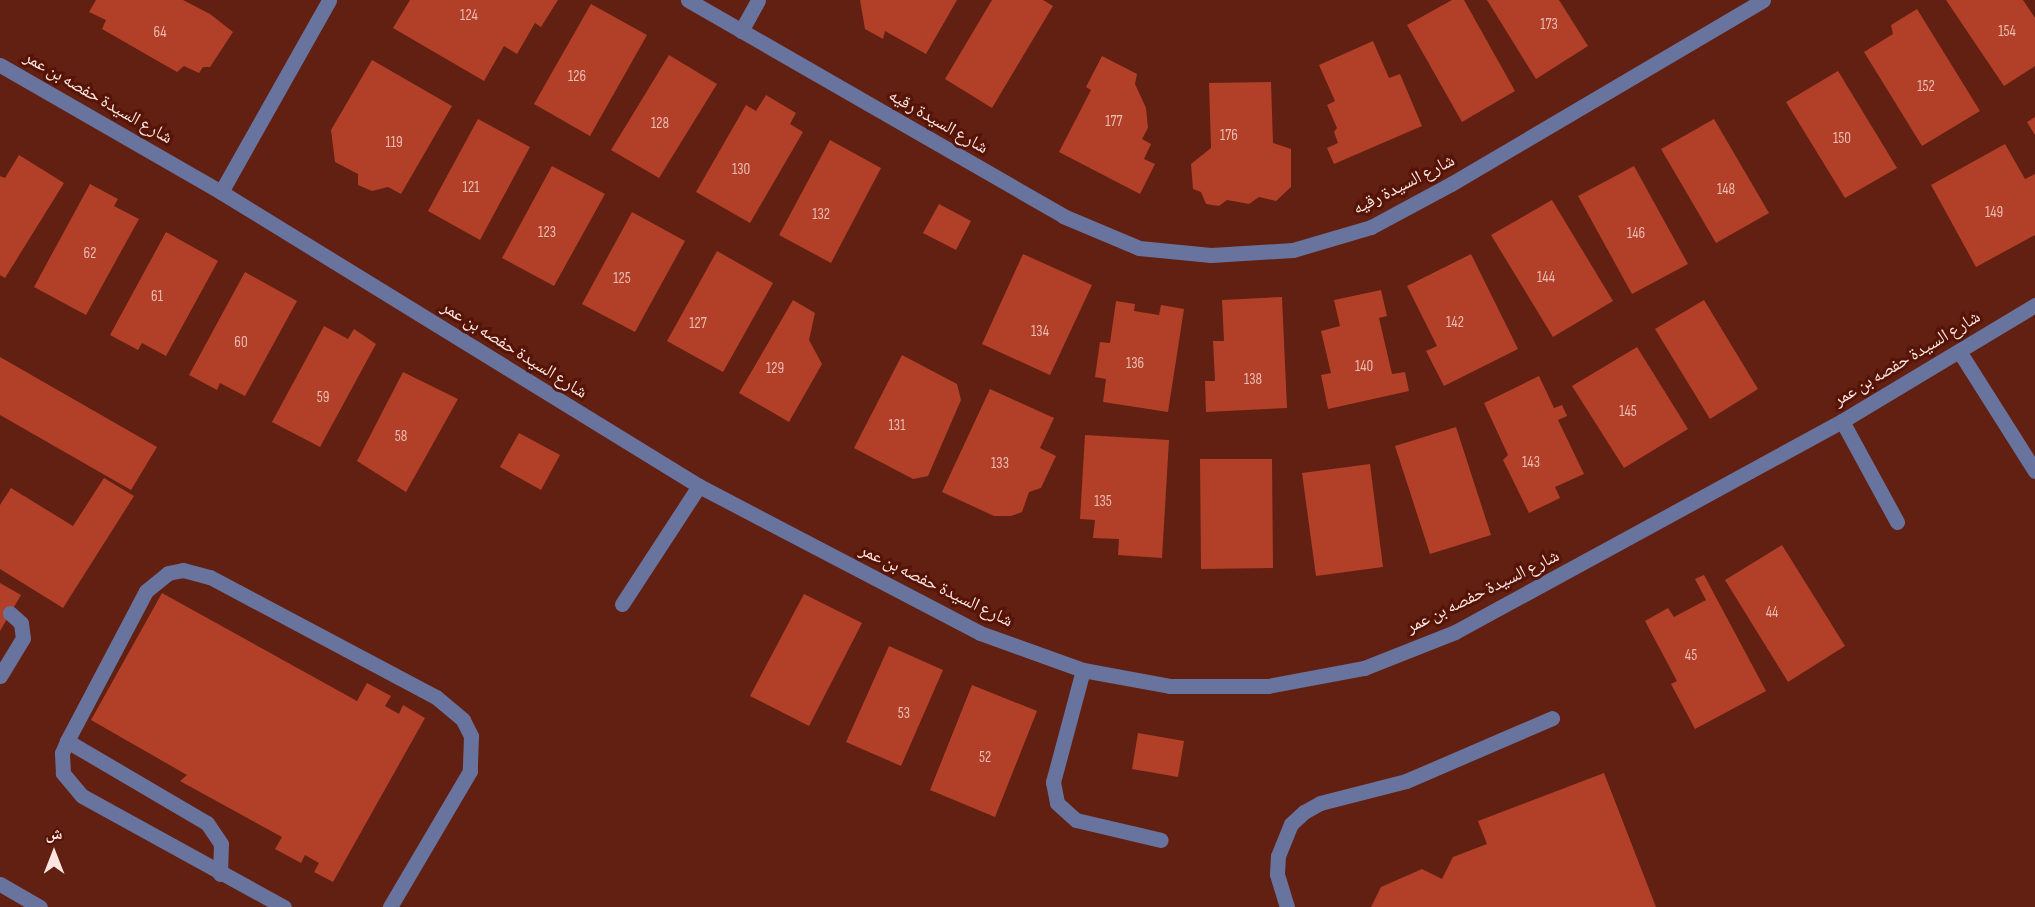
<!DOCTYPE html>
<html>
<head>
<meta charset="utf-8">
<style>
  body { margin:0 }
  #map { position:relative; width:2035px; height:907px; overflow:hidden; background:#612012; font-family:"Sofia Sans Condensed","Noto Naskh Arabic",sans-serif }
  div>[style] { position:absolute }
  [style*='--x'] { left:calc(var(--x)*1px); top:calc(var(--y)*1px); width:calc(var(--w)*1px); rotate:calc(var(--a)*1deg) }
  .building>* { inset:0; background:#b23f28 }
  .minor>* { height:15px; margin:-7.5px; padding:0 7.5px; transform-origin:7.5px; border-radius:7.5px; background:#68739e }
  span { translate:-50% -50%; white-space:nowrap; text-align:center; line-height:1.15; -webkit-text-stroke:6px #551407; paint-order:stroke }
  .number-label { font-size:15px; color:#eabbb0 }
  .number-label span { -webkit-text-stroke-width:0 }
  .street-label { font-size:18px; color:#fde4de }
  .north { position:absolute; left:24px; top:823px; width:60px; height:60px; -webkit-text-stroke:4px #551407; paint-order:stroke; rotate:0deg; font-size:16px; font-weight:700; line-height:24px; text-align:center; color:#fde4de }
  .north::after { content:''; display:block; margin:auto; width:21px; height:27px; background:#fde4de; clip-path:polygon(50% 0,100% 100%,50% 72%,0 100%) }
</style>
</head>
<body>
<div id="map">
  <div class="building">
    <div style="clip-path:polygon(96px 0,183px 0,210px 14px,233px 32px,210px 67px,203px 67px,199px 73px,184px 66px,177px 72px,102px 29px,106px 20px,89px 12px)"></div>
    <div style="clip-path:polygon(410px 0,558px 0,541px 27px,535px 23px,517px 54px,504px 46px,484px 81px,393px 28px)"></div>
    <div style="clip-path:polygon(860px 0,957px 0,926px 54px,885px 31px,883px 39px,865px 29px)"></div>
    <div style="clip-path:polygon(992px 0,1043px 0,1053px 6px,992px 108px,945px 79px)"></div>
    <div style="clip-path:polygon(1452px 0,1464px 0,1515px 91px,1462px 122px,1407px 25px)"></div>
    <div style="clip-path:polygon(1487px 0,1559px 0,1588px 46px,1536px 79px)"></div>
    <div style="clip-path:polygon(1946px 0,2023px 0,2035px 18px,2035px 66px,2004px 86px)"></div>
    <div style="clip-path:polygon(591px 4px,647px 35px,590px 136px,534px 104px)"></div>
    <div style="clip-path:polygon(1917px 9px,1980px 111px,1922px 146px,1864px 52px,1893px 34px,1891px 25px)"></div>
    <div style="clip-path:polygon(1373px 41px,1389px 78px,1400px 74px,1422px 126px,1334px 164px,1327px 148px,1338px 143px,1334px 132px,1337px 128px,1327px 105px,1335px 101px,1319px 65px)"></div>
    <div style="clip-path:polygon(669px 55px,717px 84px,659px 178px,611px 150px)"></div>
    <div style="clip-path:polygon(1102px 56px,1137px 74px,1135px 84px,1146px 108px,1148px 128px,1142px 139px,1151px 144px,1144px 159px,1155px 164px,1140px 194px,1059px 152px,1091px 90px,1086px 87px)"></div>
    <div style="clip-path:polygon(372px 60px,452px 106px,401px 194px,388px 187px,372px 191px,358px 185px,358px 174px,335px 162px,331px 130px)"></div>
    <div style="clip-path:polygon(1838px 71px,1897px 168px,1845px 198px,1786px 102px)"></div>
    <div style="clip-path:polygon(1271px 82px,1273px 143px,1291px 149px,1291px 187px,1276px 201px,1259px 197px,1249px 204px,1227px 200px,1219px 206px,1206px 204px,1201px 192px,1193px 189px,1191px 164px,1211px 148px,1209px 83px)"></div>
    <div style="clip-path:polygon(766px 95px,796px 113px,790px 124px,803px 132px,750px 223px,696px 192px,746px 105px,756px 111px)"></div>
    <div style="clip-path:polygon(2035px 117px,2035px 135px,2027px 122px)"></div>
    <div style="clip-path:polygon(478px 119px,530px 147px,480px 240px,428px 211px)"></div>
    <div style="clip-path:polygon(1714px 119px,1769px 213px,1716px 243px,1661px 149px)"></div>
    <div style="clip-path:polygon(830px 140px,881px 168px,831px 263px,779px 235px)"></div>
    <div style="clip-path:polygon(2005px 144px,2025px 179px,2035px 174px,2035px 235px,1976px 267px,1931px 185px)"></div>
    <div style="clip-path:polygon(19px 155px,64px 183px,5px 278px,0 275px,0 176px,5px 178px)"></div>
    <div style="clip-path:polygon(552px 166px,605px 194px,554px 286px,502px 258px)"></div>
    <div style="clip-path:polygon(1634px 166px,1688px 264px,1632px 294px,1578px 196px)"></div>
    <div style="clip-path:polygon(90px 184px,118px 199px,114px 206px,139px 219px,86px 315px,34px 287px)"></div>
    <div style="clip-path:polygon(1552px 200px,1613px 301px,1553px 337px,1491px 235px)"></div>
    <div style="clip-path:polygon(939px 204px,971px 221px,956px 250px,923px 233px)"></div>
    <div style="clip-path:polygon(632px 212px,685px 241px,635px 332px,582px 304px)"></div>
    <div style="clip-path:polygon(166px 232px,218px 261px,166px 356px,142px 343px,138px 350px,110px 335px)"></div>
    <div style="clip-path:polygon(717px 251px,773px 283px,723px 372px,667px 341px)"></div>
    <div style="clip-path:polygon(1023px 254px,1092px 285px,1050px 375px,982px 344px)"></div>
    <div style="clip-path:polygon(1471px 254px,1518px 349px,1444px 386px,1426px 351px,1437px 346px,1407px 286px)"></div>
    <div style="clip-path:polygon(245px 272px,297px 301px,245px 396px,220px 383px,217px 390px,189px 375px)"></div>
    <div style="clip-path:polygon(1381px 290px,1387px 316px,1379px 318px,1392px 374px,1405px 372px,1409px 391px,1328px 409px,1321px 375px,1331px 373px,1321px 331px,1340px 326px,1334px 300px)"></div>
    <div style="clip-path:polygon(1282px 297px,1287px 408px,1206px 412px,1205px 381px,1215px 381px,1213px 341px,1224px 341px,1222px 300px)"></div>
    <div style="clip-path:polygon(793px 300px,815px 313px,809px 340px,822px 364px,789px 422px,739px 393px)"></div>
    <div style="clip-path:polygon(1704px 300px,1758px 389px,1710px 419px,1655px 329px)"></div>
    <div style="clip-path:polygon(1116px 301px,1135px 304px,1134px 311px,1159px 315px,1161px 305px,1184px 309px,1168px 412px,1103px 402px,1106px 379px,1095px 377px,1100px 342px,1110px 343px)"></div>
    <div style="clip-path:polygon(324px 326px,348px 339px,354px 329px,376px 344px,320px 447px,272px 422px)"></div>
    <div style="clip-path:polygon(1637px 347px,1688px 429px,1624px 468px,1572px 386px)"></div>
    <div style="clip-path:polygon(902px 355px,957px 384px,961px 400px,928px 476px,913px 479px,854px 448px)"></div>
    <div style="clip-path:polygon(0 357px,157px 447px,131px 490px,0 415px)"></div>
    <div style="clip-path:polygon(403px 372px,458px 399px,406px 492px,357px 461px)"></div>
    <div style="clip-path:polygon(1539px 376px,1554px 408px,1562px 405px,1567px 416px,1558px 420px,1584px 474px,1555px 487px,1560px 498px,1529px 513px,1503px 460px,1508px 455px,1484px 403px)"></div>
    <div style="clip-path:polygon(990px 389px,1054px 418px,1040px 448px,1056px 456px,1041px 488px,1029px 492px,1022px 512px,1011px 516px,994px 516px,942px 492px)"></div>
    <div style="clip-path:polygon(1456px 427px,1491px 535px,1430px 554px,1395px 446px)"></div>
    <div style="clip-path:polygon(519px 433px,560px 455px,541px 490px,500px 467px)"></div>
    <div style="clip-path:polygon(1085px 435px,1169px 440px,1162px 558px,1118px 555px,1119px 539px,1093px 538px,1095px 520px,1080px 519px)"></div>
    <div style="clip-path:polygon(1200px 459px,1272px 459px,1273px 568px,1201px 569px)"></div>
    <div style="clip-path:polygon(1370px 464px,1383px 567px,1316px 576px,1302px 473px)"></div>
    <div style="clip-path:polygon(104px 478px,134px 496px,63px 608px,0 569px,0 505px,11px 488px,73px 526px)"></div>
    <div style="clip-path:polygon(1782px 545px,1845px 646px,1788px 682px,1725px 580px)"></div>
    <div style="clip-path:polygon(1704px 575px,1766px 691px,1695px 729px,1671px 684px,1677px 681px,1645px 621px,1668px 608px,1674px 617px,1706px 600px,1695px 579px)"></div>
    <div style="clip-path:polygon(0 583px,21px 595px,0 631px)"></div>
    <div style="clip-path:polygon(162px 593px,357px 701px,367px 683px,391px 696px,385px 706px,399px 714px,403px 705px,425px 718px,333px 882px,314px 872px,319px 863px,305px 855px,301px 863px,275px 849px,282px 837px,180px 781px,187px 775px,91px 720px)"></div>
    <div style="clip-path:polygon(804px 594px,862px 623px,809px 726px,750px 696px)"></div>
    <div style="clip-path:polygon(889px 646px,943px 670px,901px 766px,846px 742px)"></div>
    <div style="clip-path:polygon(972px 685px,1037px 711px,995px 817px,930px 790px)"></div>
    <div style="clip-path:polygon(1138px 733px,1184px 741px,1178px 777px,1132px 769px)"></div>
    <div style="clip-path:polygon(1604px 773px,1656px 907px,1371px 907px,1381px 887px,1422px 869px,1442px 879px,1453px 857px,1487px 844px,1478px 821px)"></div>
  </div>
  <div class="minor">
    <div style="--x:688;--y:0;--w:433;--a:29.9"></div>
    <div style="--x:1063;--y:216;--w:82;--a:22.8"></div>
    <div style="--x:1139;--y:248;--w:72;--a:5.6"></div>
    <div style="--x:1211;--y:255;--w:82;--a:-3.5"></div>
    <div style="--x:1293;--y:250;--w:81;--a:-16.4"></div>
    <div style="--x:1371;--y:227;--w:91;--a:-28.3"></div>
    <div style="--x:1451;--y:184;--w:362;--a:-30.5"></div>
    <div style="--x:741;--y:31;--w:35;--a:-61"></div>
    <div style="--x:0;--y:65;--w:255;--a:29.9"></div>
    <div style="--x:221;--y:192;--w:561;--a:31.59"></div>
    <div style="--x:699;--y:486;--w:317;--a:27.6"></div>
    <div style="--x:980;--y:633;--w:109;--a:19.8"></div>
    <div style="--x:1083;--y:670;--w:88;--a:10.4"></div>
    <div style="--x:1170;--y:686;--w:98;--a:0"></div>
    <div style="--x:1268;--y:686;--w:98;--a:-10.6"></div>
    <div style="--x:1364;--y:668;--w:98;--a:-21.6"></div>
    <div style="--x:1455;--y:632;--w:441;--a:-28.6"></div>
    <div style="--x:1842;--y:421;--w:225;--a:-31"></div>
    <div style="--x:221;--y:192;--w:220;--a:-60.6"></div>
    <div style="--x:1959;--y:351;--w:142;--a:57.7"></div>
    <div style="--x:1842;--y:421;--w:115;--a:61.4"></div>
    <div style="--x:622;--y:604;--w:141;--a:-56.9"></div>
    <div style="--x:1083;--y:670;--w:116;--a:105"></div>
    <div style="--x:1053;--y:782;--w:21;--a:79"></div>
    <div style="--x:1057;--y:803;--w:25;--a:42"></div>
    <div style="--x:1076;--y:820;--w:87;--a:13.2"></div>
    <div style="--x:0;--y:676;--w:44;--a:-58.8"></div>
    <div style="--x:23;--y:638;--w:15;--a:-98"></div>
    <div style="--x:21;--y:623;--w:15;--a:-138"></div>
    <div style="--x:67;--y:741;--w:162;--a:30.4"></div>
    <div style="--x:207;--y:823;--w:25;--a:56"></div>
    <div style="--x:221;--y:844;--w:30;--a:92"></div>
    <div style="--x:0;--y:884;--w:46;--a:29.9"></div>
    <div style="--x:284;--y:907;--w:230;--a:-151.2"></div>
    <div style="--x:82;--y:796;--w:30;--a:-130"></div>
    <div style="--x:63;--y:773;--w:20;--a:-93"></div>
    <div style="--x:62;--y:753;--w:13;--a:-67"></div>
    <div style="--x:67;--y:741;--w:170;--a:-62.2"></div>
    <div style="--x:146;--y:591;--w:28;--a:-39"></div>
    <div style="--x:168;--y:573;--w:15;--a:-11"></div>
    <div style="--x:183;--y:570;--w:28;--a:15"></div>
    <div style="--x:210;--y:577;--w:256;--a:28"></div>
    <div style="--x:436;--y:697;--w:35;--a:40"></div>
    <div style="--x:463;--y:720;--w:18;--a:63"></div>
    <div style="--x:471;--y:736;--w:35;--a:92"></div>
    <div style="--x:470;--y:771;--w:158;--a:120.5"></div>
    <div style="--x:1287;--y:907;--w:34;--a:-107"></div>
    <div style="--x:1277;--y:874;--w:18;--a:-87"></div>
    <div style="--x:1278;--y:856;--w:35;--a:-68"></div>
    <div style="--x:1291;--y:824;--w:18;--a:-43"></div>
    <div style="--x:1304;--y:812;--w:18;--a:-29"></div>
    <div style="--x:1320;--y:803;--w:89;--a:-14.3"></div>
    <div style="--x:1406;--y:781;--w:159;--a:-23.3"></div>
  </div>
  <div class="number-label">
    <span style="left:469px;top:16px">124</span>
    <span style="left:1549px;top:25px">173</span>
    <span style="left:2007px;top:32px">154</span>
    <span style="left:160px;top:33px">64</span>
    <span style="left:577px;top:77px">126</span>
    <span style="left:1926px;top:87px">152</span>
    <span style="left:1114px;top:122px">177</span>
    <span style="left:660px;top:124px">128</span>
    <span style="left:1229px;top:136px">176</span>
    <span style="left:1842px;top:139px">150</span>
    <span style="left:394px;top:143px">119</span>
    <span style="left:741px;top:170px">130</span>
    <span style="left:471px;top:188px">121</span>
    <span style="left:1726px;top:190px">148</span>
    <span style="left:1994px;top:213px">149</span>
    <span style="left:821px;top:215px">132</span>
    <span style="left:547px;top:233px">123</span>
    <span style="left:1636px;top:234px">146</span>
    <span style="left:90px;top:254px">62</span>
    <span style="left:1546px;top:278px">144</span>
    <span style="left:622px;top:279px">125</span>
    <span style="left:157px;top:297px">61</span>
    <span style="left:1455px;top:323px">142</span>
    <span style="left:698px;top:324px">127</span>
    <span style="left:1040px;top:332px">134</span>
    <span style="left:241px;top:343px">60</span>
    <span style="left:1135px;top:364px">136</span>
    <span style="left:1364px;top:367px">140</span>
    <span style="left:775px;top:369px">129</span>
    <span style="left:1253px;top:380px">138</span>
    <span style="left:323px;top:398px">59</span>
    <span style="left:1628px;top:412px">145</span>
    <span style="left:897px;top:426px">131</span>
    <span style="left:401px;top:437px">58</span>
    <span style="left:1531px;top:463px">143</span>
    <span style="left:1000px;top:464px">133</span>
    <span style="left:1103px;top:502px">135</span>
    <span style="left:1772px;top:613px">44</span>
    <span style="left:1691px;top:656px">45</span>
    <span style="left:904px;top:714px">53</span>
    <span style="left:985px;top:758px">52</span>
  </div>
  <div class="street-label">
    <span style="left:98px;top:98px;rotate:30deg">شارع السيدة حفصه بن عمر</span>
    <span style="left:938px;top:122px;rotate:30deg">شارع السيدة رقيه</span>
    <span style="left:1404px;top:185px;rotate:-27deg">شارع السيدة رقيه</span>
    <span style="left:514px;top:350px;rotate:32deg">شارع السيدة حفصه بن عمر</span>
    <span style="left:1907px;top:359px;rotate:-31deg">شارع السيدة حفصه بن عمر</span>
    <span style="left:936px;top:586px;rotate:26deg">شارع السيدة حفصه بن عمر</span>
    <span style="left:1483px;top:592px;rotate:-26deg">شارع السيدة حفصه بن عمر</span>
  </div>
  <div class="north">ش</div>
</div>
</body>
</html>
